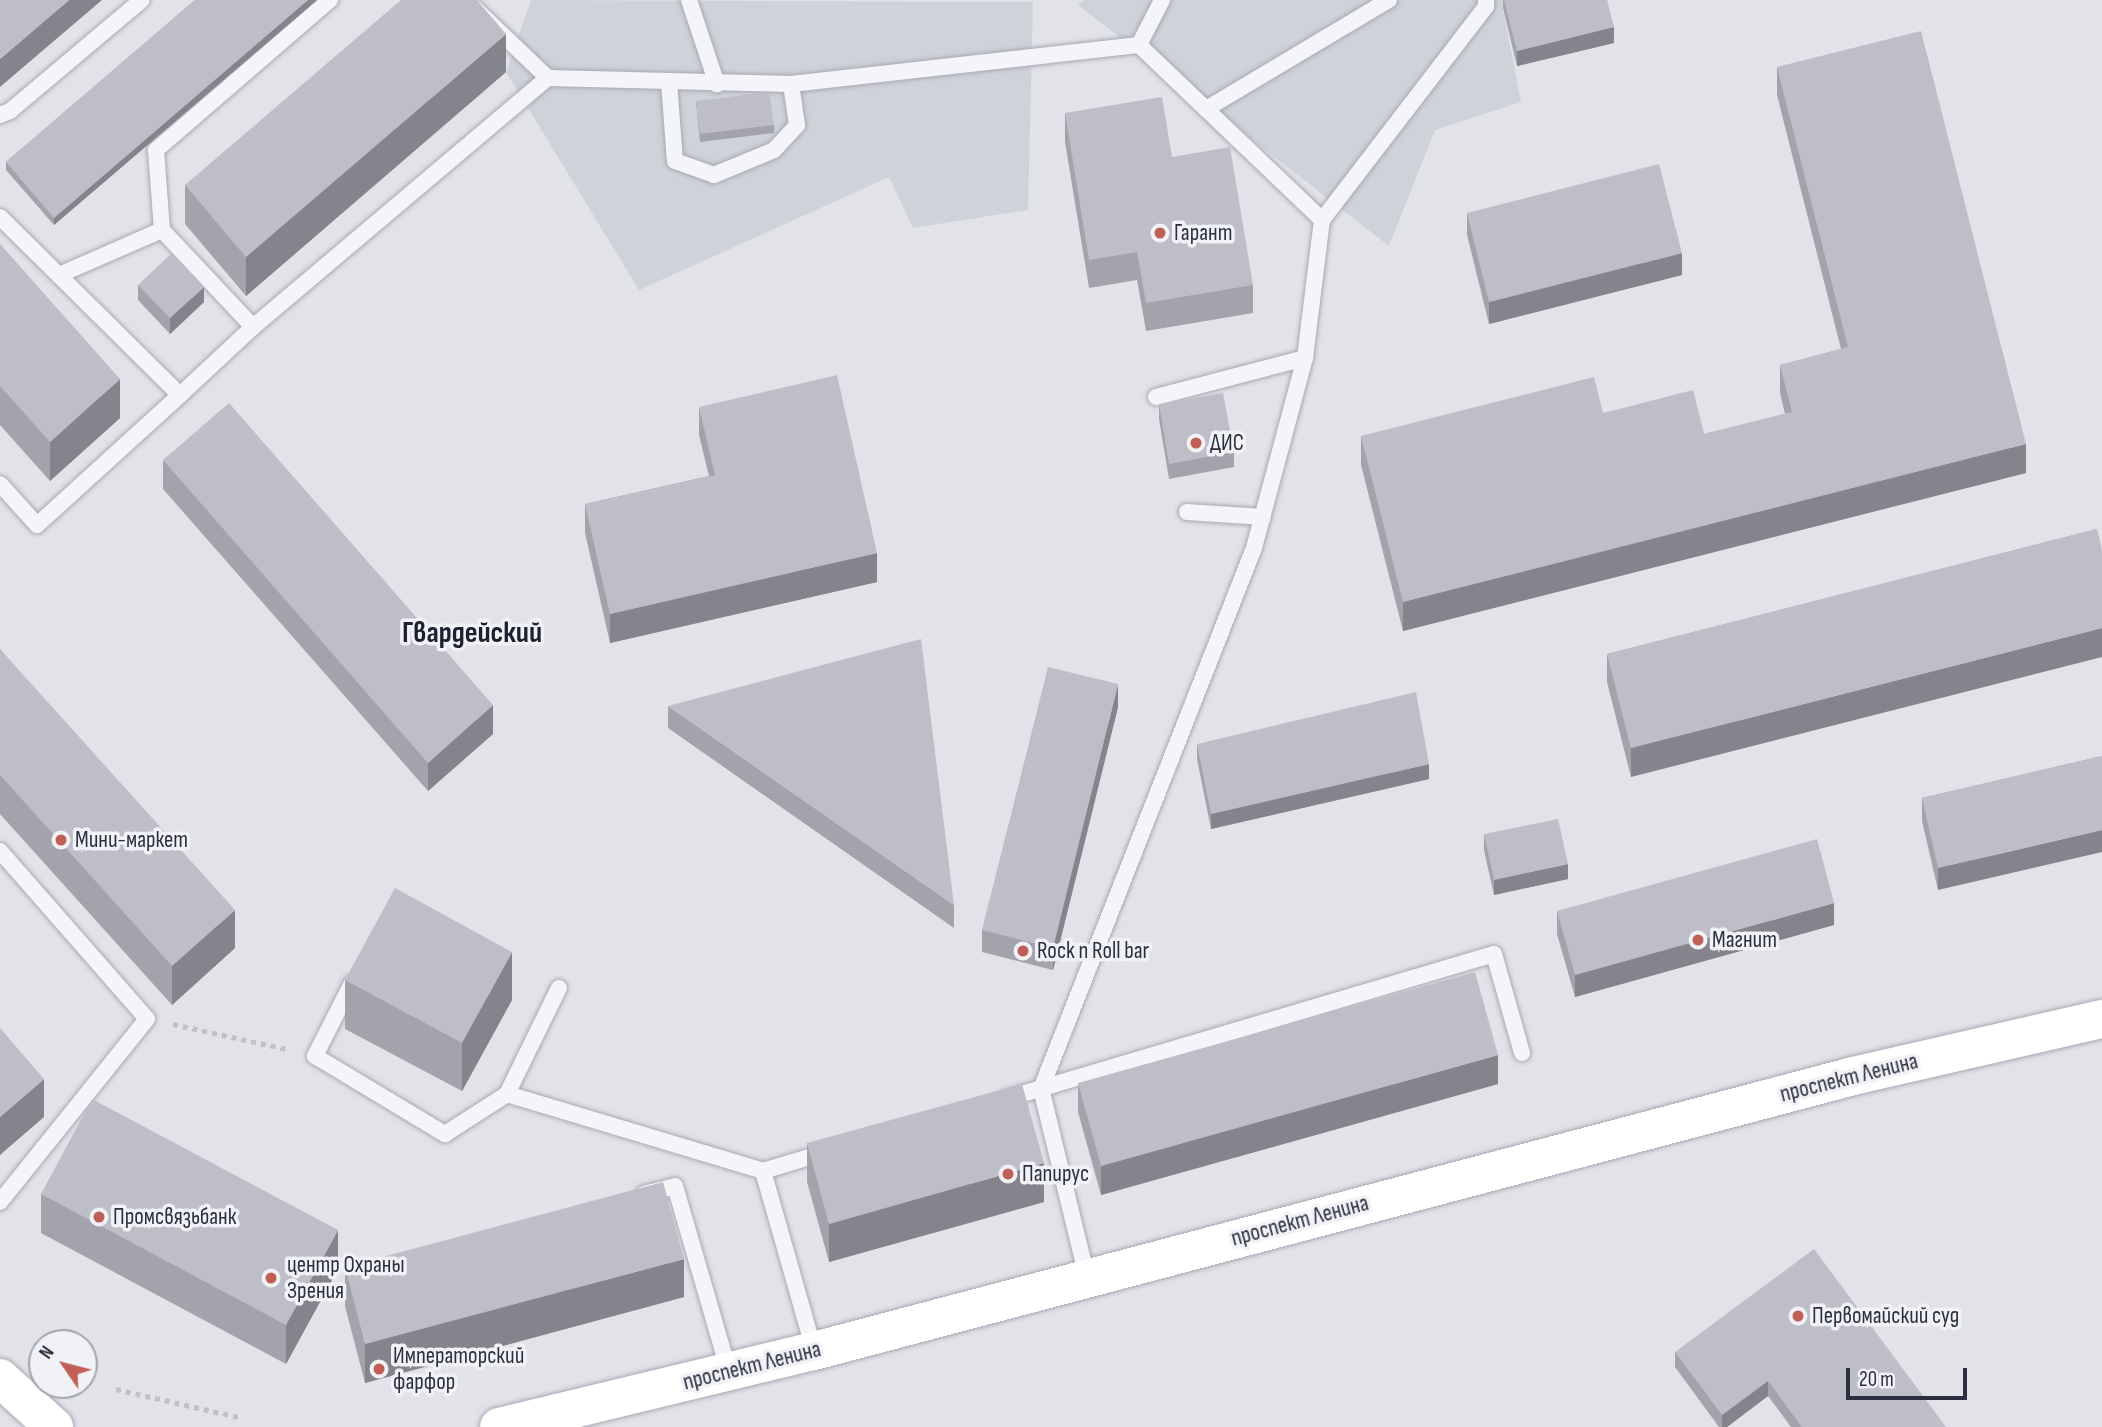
<!DOCTYPE html>
<html>
<head>
<meta charset="utf-8">
<style>
  body { margin:0 }
  #map { position:relative; width:2102px; height:1427px; overflow:hidden; background:#e2e3e9; font-family:"Sofia Sans Condensed",sans-serif }
  div>[style] { position:absolute }
  [style*='--x'] { left:calc(var(--x)*1px); top:calc(var(--y)*1px); width:calc(var(--w)*1px); rotate:calc(var(--a)*1deg) }
  .built>* { inset:0; background:#d0d2da }
  .path>* { height:4.5px; margin-top:-2.25px; transform-origin:0; background:repeating-linear-gradient(90deg,#c0c1c8 0 5px,transparent 0 10px) }
  .roads { filter:drop-shadow(0 0 2px #a8a9b3) drop-shadow(0 0 2px #a8a9b3) }
  .lane>* { height:16px; margin:-8px; padding:0 8px; transform-origin:8px; border-radius:8px; background:#f4f5f8 }
  .secondary>* { height:38px; margin:-19px; padding:0 19px; transform-origin:19px; border-radius:19px; background:#fff }
  .primary>* { height:38px; margin:-19px; padding:0 19px; transform-origin:19px; border-radius:19px; background:#fff }
  .wall>* { inset:0; background:#a3a3ac }
  .shaded-wall>* { inset:0; background:#84858c }
  .building>* { inset:0; background:#bdbec8 }
  .dots>* { width:19px; height:19px; translate:-50% -50%; box-sizing:border-box; border:4px solid #f1f2f6; border-radius:50% }
  span { translate:-50% -50%; white-space:nowrap; text-align:center; line-height:1.15; -webkit-text-stroke:7px #f1f2f6; paint-order:stroke }
  .poi-label { font-size:23px; color:#2c2e3f }
  .left { translate:0 -50%; text-align:left }
  .street-label { font-size:23px; color:#2c2e3f }
  .district-label { font-size:30px; color:#1e2030; font-weight:700 }
  .north { position:absolute; left:28px; top:1329px; width:70px; height:70px; box-sizing:border-box; background:#f1f2f6; border:2px solid #a2a4ad; border-radius:50%; rotate:305deg; font-size:19px; font-weight:700; line-height:28px; text-align:center; color:#2c2e3f }
  .north::after { content:''; display:block; margin:auto; width:24px; height:32px; background:#c05f55; clip-path:polygon(50% 0,100% 100%,50% 72%,0 100%) }
  .scale { position:absolute; left:1846px; top:1368px; width:121px; height:32px; box-sizing:border-box; border:4px solid #2c2e3f; border-top:0; padding-left:9px; font-size:21px; line-height:24px; white-space:nowrap; color:#2c2e3f; -webkit-text-stroke:5px #f1f2f6; paint-order:stroke }
</style>
</head>
<body>
<div id="map">
  <div class="built">
    <div style="clip-path:polygon(531px 0,1033px 2px,1028px 210px,913px 228px,889px 177px,639px 290px,506px 72px)"></div>
    <div style="clip-path:polygon(1084px 0,1510px 0,1503px 9px,1521px 102px,1435px 130px,1389px 246px,1078px 5px)"></div>
  </div>
  <div class="path">
    <div style="--x:173;--y:1024;--w:117;--a:12.4"></div>
    <div style="--x:116;--y:1389;--w:130;--a:12.9"></div>
  </div>
  <div class="roads">
    <div class="lane">
      <div style="--x:689;--y:0;--w:89;--a:71.6"></div>
      <div style="--x:1139;--y:45;--w:93;--a:43.7"></div>
      <div style="--x:1206;--y:109;--w:213;--a:-30.8"></div>
      <div style="--x:548;--y:78;--w:243;--a:1.4"></div>
      <div style="--x:791;--y:84;--w:350;--a:-6.4"></div>
      <div style="--x:1139;--y:45;--w:51;--a:-62.9"></div>
      <div style="--x:669;--y:82;--w:79;--a:85.7"></div>
      <div style="--x:675;--y:161;--w:41;--a:19.7"></div>
      <div style="--x:714;--y:175;--w:65;--a:-22.6"></div>
      <div style="--x:774;--y:150;--w:34;--a:-47"></div>
      <div style="--x:797;--y:125;--w:41;--a:-98.3"></div>
      <div style="--x:1206;--y:109;--w:161;--a:43.7"></div>
      <div style="--x:1322;--y:220;--w:270;--a:-52.5"></div>
      <div style="--x:1486;--y:6;--w:6;--a:-90"></div>
      <div style="--x:0;--y:115;--w:11;--a:-22"></div>
      <div style="--x:10;--y:111;--w:172;--a:-40.1"></div>
      <div style="--x:0;--y:217;--w:253;--a:44.7"></div>
      <div style="--x:180;--y:395;--w:193;--a:137.7"></div>
      <div style="--x:37;--y:525;--w:55;--a:-132.1"></div>
      <div style="--x:162;--y:230;--w:80;--a:-94.3"></div>
      <div style="--x:156;--y:150;--w:230;--a:-40.8"></div>
      <div style="--x:59;--y:275;--w:112;--a:-23.6"></div>
      <div style="--x:162;--y:230;--w:133;--a:46.8"></div>
      <div style="--x:180;--y:395;--w:100;--a:-43"></div>
      <div style="--x:253;--y:327;--w:386;--a:-40.2"></div>
      <div style="--x:548;--y:78;--w:113;--a:-136.4"></div>
      <div style="--x:1156;--y:397;--w:154;--a:-14.7"></div>
      <div style="--x:1187;--y:512;--w:76;--a:3.8"></div>
      <div style="--x:0;--y:851;--w:223;--a:48.8"></div>
      <div style="--x:147;--y:1019;--w:235;--a:128.8"></div>
      <div style="--x:352;--y:983;--w:82;--a:116.9"></div>
      <div style="--x:315;--y:1056;--w:152;--a:31"></div>
      <div style="--x:445;--y:1134;--w:74;--a:-32.8"></div>
      <div style="--x:507;--y:1094;--w:118;--a:-63.9"></div>
      <div style="--x:507;--y:1094;--w:267;--a:16.7"></div>
      <div style="--x:763;--y:1171;--w:66;--a:-16.8"></div>
      <div style="--x:1005;--y:1099;--w:510;--a:-16.52"></div>
      <div style="--x:1494;--y:954;--w:103;--a:74.2"></div>
      <div style="--x:763;--y:1171;--w:186;--a:74.1"></div>
      <div style="--x:644;--y:1194;--w:32;--a:-14"></div>
      <div style="--x:675;--y:1186;--w:194;--a:73.8"></div>
      <div style="--x:1087;--y:1277;--w:194;--a:-103.7"></div>
      <div style="--x:1041;--y:1089;--w:581;--a:-68.51"></div>
      <div style="--x:1254;--y:548;--w:197;--a:-75"></div>
      <div style="--x:1305;--y:358;--w:139;--a:-83"></div>
    </div>
    <div class="secondary">
      <div style="--x:0;--y:1378;--w:73;--a:42.2"></div>
    </div>
    <div class="primary">
      <div style="--x:499;--y:1427;--w:324;--a:-13.6"></div>
      <div style="--x:814;--y:1351;--w:1075;--a:-14.82"></div>
      <div style="--x:1853;--y:1076;--w:255;--a:-12.9"></div>
    </div>
  </div>
  <div class="wall">
    <div style="clip-path:polygon(195px 0,317px 0,54px 225px,6px 170px,6px 162px)"></div>
    <div style="clip-path:polygon(1503px 0,1607px 0,1614px 43px,1517px 66px,1503px 8px)"></div>
    <div style="clip-path:polygon(1777px 67px,2026px 473px,1403px 631px,1361px 465px,1361px 436px,1603px 413px,1704px 434px,1785px 414px,1780px 393px,1780px 365px,1841px 349px,1777px 95px)"></div>
    <div style="clip-path:polygon(506px 72px,246px 296px,185px 224px,185px 185px)"></div>
    <div style="clip-path:polygon(696px 101px,774px 125px,774px 133px,700px 142px)"></div>
    <div style="clip-path:polygon(1065px 113px,1172px 157px,1253px 285px,1253px 313px,1146px 331px,1137px 280px,1089px 288px,1065px 142px)"></div>
    <div style="clip-path:polygon(1467px 213px,1682px 275px,1489px 324px,1467px 235px)"></div>
    <div style="clip-path:polygon(0 244px,120px 418px,50px 481px,0 425px)"></div>
    <div style="clip-path:polygon(138px 285px,204px 302px,170px 334px,138px 300px)"></div>
    <div style="clip-path:polygon(1159px 404px,1234px 452px,1234px 467px,1169px 479px,1159px 419px)"></div>
    <div style="clip-path:polygon(699px 407px,877px 582px,610px 643px,585px 533px,585px 504px,709px 476px,699px 435px)"></div>
    <div style="clip-path:polygon(163px 460px,493px 734px,428px 791px,163px 489px)"></div>
    <div style="clip-path:polygon(2097px 529px,1631px 777px,1607px 682px,1607px 654px)"></div>
    <div style="clip-path:polygon(0 649px,235px 948px,172px 1005px,0 814px)"></div>
    <div style="clip-path:polygon(668px 706px,954px 905px,954px 928px,668px 728px)"></div>
    <div style="clip-path:polygon(1118px 707px,1053px 970px,982px 952px,982px 930px)"></div>
    <div style="clip-path:polygon(1197px 744px,1429px 779px,1211px 829px,1197px 759px)"></div>
    <div style="clip-path:polygon(2102px 756px,1938px 890px,1922px 821px,1922px 798px)"></div>
    <div style="clip-path:polygon(1484px 834px,1568px 879px,1494px 895px,1484px 850px)"></div>
    <div style="clip-path:polygon(1557px 911px,1834px 925px,1575px 997px,1557px 934px)"></div>
    <div style="clip-path:polygon(345px 980px,512px 1000px,462px 1091px,345px 1029px)"></div>
    <div style="clip-path:polygon(1078px 1083px,1498px 1084px,1101px 1195px,1078px 1112px)"></div>
    <div style="clip-path:polygon(807px 1143px,1044px 1202px,829px 1262px,807px 1182px)"></div>
    <div style="clip-path:polygon(41px 1194px,338px 1269px,286px 1364px,41px 1233px)"></div>
    <div style="clip-path:polygon(345px 1267px,684px 1297px,365px 1383px,345px 1306px)"></div>
    <div style="clip-path:polygon(1675px 1352px,1946px 1427px,1791px 1427px,1768px 1396px,1727px 1427px,1719px 1427px,1675px 1367px)"></div>
  </div>
  <div class="shaded-wall">
    <div style="clip-path:polygon(69px 0,102px 0,0 87px,0 59px)"></div>
    <div style="clip-path:polygon(308px 0,317px 0,54px 225px,54px 218px)"></div>
    <div style="clip-path:polygon(1614px 27px,1614px 43px,1517px 66px,1517px 51px)"></div>
    <div style="clip-path:polygon(506px 34px,506px 72px,246px 296px,246px 257px)"></div>
    <div style="clip-path:polygon(1682px 253px,1682px 275px,1489px 324px,1489px 302px)"></div>
    <div style="clip-path:polygon(204px 287px,204px 302px,170px 334px,170px 318px)"></div>
    <div style="clip-path:polygon(120px 379px,120px 418px,50px 481px,50px 442px)"></div>
    <div style="clip-path:polygon(2026px 444px,2026px 473px,1403px 631px,1403px 602px)"></div>
    <div style="clip-path:polygon(877px 553px,877px 582px,610px 643px,610px 614px)"></div>
    <div style="clip-path:polygon(2102px 628px,2102px 657px,1631px 777px,1631px 748px)"></div>
    <div style="clip-path:polygon(1118px 684px,1118px 707px,1053px 970px,1053px 948px)"></div>
    <div style="clip-path:polygon(493px 705px,493px 734px,428px 791px,428px 763px)"></div>
    <div style="clip-path:polygon(1429px 764px,1429px 779px,1211px 829px,1211px 814px)"></div>
    <div style="clip-path:polygon(2102px 830px,2102px 852px,1938px 890px,1938px 868px)"></div>
    <div style="clip-path:polygon(1568px 864px,1568px 879px,1494px 895px,1494px 880px)"></div>
    <div style="clip-path:polygon(1834px 903px,1834px 925px,1575px 997px,1575px 975px)"></div>
    <div style="clip-path:polygon(235px 910px,235px 948px,172px 1005px,172px 966px)"></div>
    <div style="clip-path:polygon(512px 952px,512px 1000px,462px 1091px,462px 1043px)"></div>
    <div style="clip-path:polygon(1498px 1055px,1498px 1084px,1101px 1195px,1101px 1166px)"></div>
    <div style="clip-path:polygon(44px 1079px,44px 1117px,0 1155px,0 1117px)"></div>
    <div style="clip-path:polygon(1044px 1163px,1044px 1202px,829px 1262px,829px 1224px)"></div>
    <div style="clip-path:polygon(338px 1230px,338px 1269px,286px 1364px,286px 1325px)"></div>
    <div style="clip-path:polygon(684px 1259px,684px 1297px,365px 1383px,365px 1344px)"></div>
    <div style="clip-path:polygon(1768px 1381px,1768px 1396px,1727px 1427px,1722px 1427px,1722px 1415px)"></div>
  </div>
  <div class="building">
    <div style="clip-path:polygon(0 0,69px 0,0 59px)"></div>
    <div style="clip-path:polygon(195px 0,308px 0,54px 218px,6px 162px)"></div>
    <div style="clip-path:polygon(401px 0,477px 0,506px 34px,246px 257px,185px 185px)"></div>
    <div style="clip-path:polygon(1504px 0,1607px 0,1614px 27px,1517px 51px)"></div>
    <div style="clip-path:polygon(1921px 31px,2026px 444px,1403px 602px,1361px 436px,1594px 377px,1603px 413px,1693px 390px,1704px 434px,1792px 412px,1780px 365px,1848px 347px,1777px 67px)"></div>
    <div style="clip-path:polygon(769px 92px,774px 125px,700px 134px,696px 101px)"></div>
    <div style="clip-path:polygon(1162px 97px,1172px 157px,1230px 147px,1253px 285px,1146px 303px,1137px 252px,1089px 260px,1065px 113px)"></div>
    <div style="clip-path:polygon(1659px 164px,1682px 253px,1489px 302px,1467px 213px)"></div>
    <div style="clip-path:polygon(0 244px,120px 379px,50px 442px,0 386px)"></div>
    <div style="clip-path:polygon(172px 253px,204px 287px,170px 318px,138px 285px)"></div>
    <div style="clip-path:polygon(837px 375px,877px 553px,610px 614px,585px 504px,715px 475px,699px 407px)"></div>
    <div style="clip-path:polygon(1223px 393px,1234px 452px,1169px 464px,1159px 404px)"></div>
    <div style="clip-path:polygon(229px 403px,493px 705px,428px 763px,163px 460px)"></div>
    <div style="clip-path:polygon(2097px 529px,2102px 550px,2102px 628px,1631px 748px,1607px 654px)"></div>
    <div style="clip-path:polygon(921px 639px,954px 905px,668px 706px)"></div>
    <div style="clip-path:polygon(0 649px,235px 910px,172px 966px,0 775px)"></div>
    <div style="clip-path:polygon(1048px 667px,1118px 684px,1053px 948px,982px 930px)"></div>
    <div style="clip-path:polygon(1416px 692px,1429px 764px,1211px 814px,1197px 744px)"></div>
    <div style="clip-path:polygon(2102px 756px,2102px 830px,1938px 868px,1922px 798px)"></div>
    <div style="clip-path:polygon(1558px 819px,1568px 864px,1494px 880px,1484px 834px)"></div>
    <div style="clip-path:polygon(1817px 839px,1834px 903px,1575px 975px,1557px 911px)"></div>
    <div style="clip-path:polygon(395px 888px,512px 952px,462px 1043px,345px 980px)"></div>
    <div style="clip-path:polygon(1475px 972px,1498px 1055px,1101px 1166px,1078px 1083px)"></div>
    <div style="clip-path:polygon(0 1028px,44px 1079px,0 1117px)"></div>
    <div style="clip-path:polygon(1022px 1084px,1044px 1163px,829px 1224px,807px 1143px)"></div>
    <div style="clip-path:polygon(92px 1099px,338px 1230px,286px 1325px,41px 1194px)"></div>
    <div style="clip-path:polygon(663px 1182px,684px 1259px,365px 1344px,345px 1267px)"></div>
    <div style="clip-path:polygon(1814px 1249px,1946px 1427px,1802px 1427px,1768px 1381px,1722px 1415px,1675px 1352px)"></div>
  </div>
  <div class="dots">
    <div style="left:1160px;top:233px;background:#c05f55"></div>
    <div style="left:1196px;top:443px;background:#c05f55"></div>
    <div style="left:61px;top:840px;background:#c05f55"></div>
    <div style="left:1698px;top:940px;background:#c05f55"></div>
    <div style="left:1023px;top:951px;background:#c05f55"></div>
    <div style="left:1008px;top:1174px;background:#c05f55"></div>
    <div style="left:99px;top:1217px;background:#c05f55"></div>
    <div style="left:271px;top:1278px;background:#c05f55"></div>
    <div style="left:1798px;top:1316px;background:#c05f55"></div>
    <div style="left:379px;top:1369px;background:#c05f55"></div>
  </div>
  <div class="poi-label">
    <span class="left" style="left:1174px;top:233px">Гарант</span>
    <span class="left" style="left:1210px;top:443px">ДИС</span>
    <span class="left" style="left:75px;top:840px">Мини-маркет</span>
    <span class="left" style="left:1712px;top:940px">Магнит</span>
    <span class="left" style="left:1037px;top:951px">Rock n Roll bar</span>
    <span class="left" style="left:1022px;top:1174px">Папирус</span>
    <span class="left" style="left:113px;top:1217px">Промсвязьбанк</span>
    <span class="left" style="left:287px;top:1278px">центр Охраны<br>Зрения</span>
    <span class="left" style="left:1812px;top:1316px">Первомайский суд</span>
    <span class="left" style="left:393px;top:1369px">Императорский<br>фарфор</span>
  </div>
  <div class="street-label">
    <span style="left:1849px;top:1078px;rotate:-14deg">проспект Ленина</span>
    <span style="left:1300px;top:1221px;rotate:-15deg">проспект Ленина</span>
    <span style="left:752px;top:1366px;rotate:-14deg">проспект Ленина</span>
  </div>
  <div class="district-label">
    <span style="left:472px;top:633px">Гвардейский</span>
  </div>
  <div class="north">N</div>
  <div class="scale">20 m</div>
</div>
</body>
</html>
